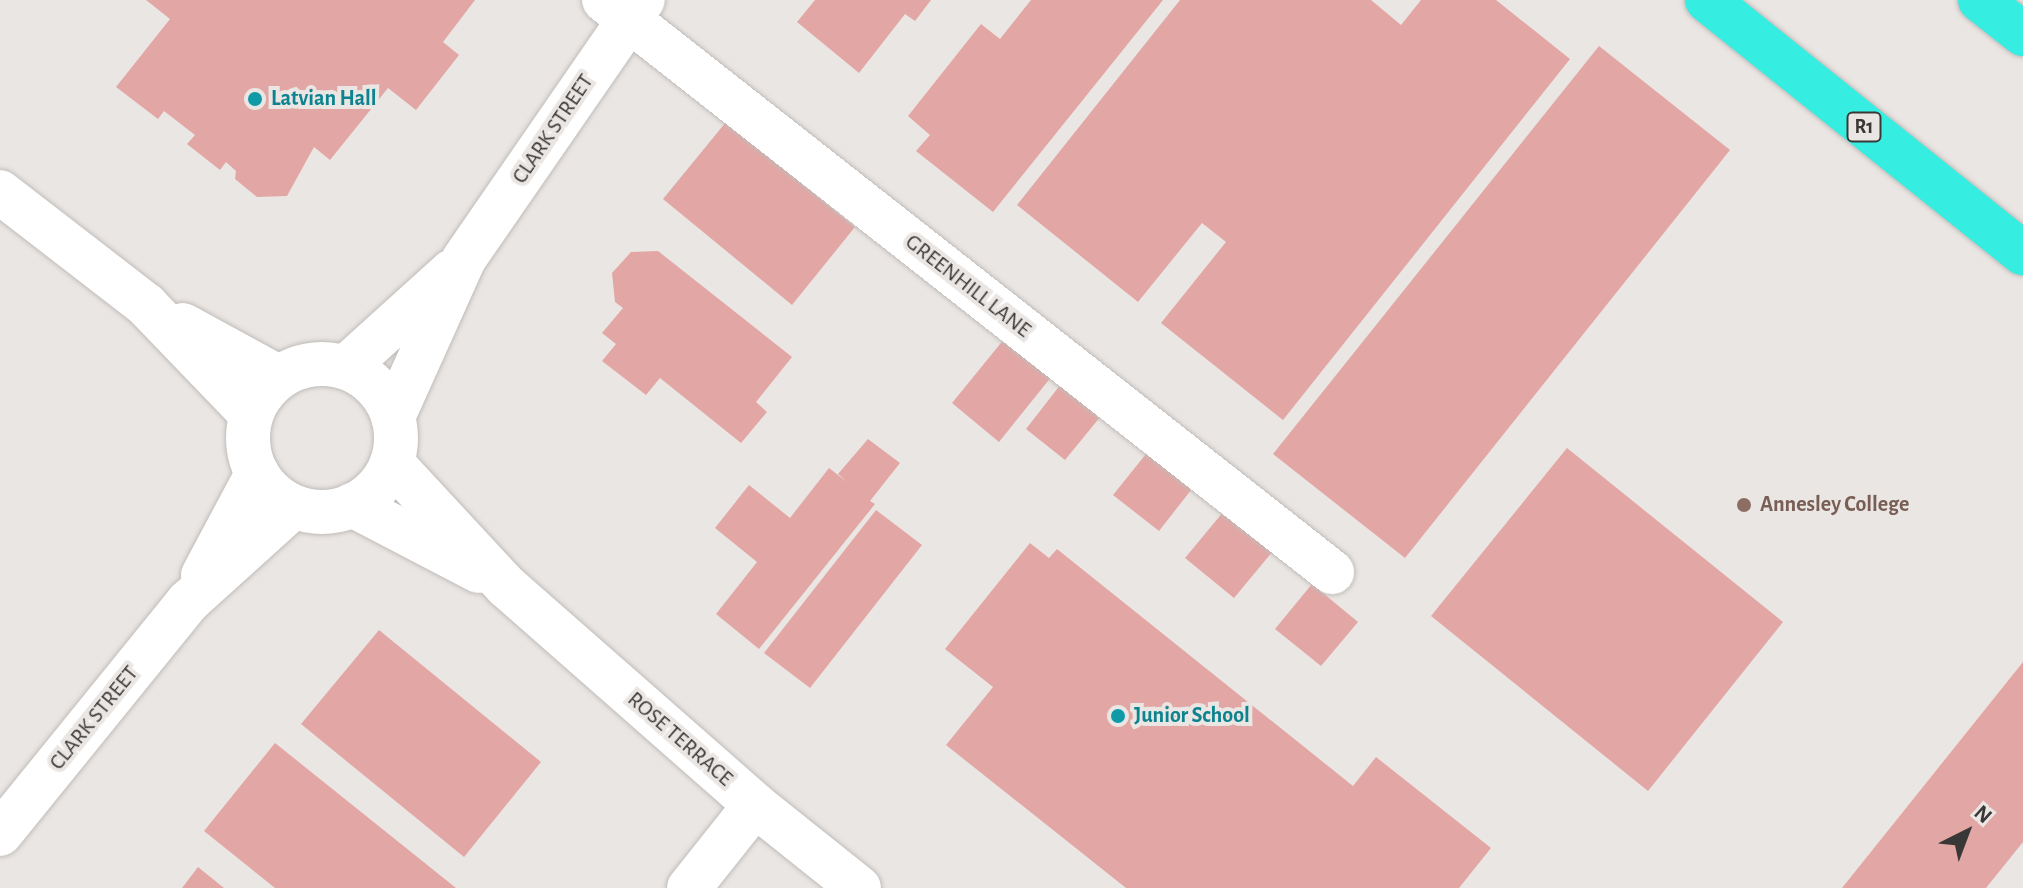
<!DOCTYPE html>
<html>
<head>
<meta charset="utf-8">
<style>
  body { margin:0 }
  #map { position:relative; width:2023px; height:888px; overflow:hidden; background:#eae6e3; font-family:"Alegreya Sans",sans-serif }
  div>[style] { position:absolute }
  [style*='--x'] { left:calc(var(--x)*1px); top:calc(var(--y)*1px); width:calc(var(--w)*1px); rotate:calc(var(--a)*1deg) }
  .building>* { inset:0; background:#e2a7a5 }
  .roads { filter:drop-shadow(0 0 2px #c0bcb9) drop-shadow(0 0 2px #c0bcb9) }
  .minor>* { height:44px; margin:-22px; padding:0 22px; transform-origin:22px; border-radius:22px; background:#fff }
  .minor>.ring { margin:-22px; padding:0; box-sizing:content-box; background:none; border:44px solid #fff; border-radius:50% }
  .highway>* { height:44px; margin:-22px; padding:0 22px; transform-origin:22px; border-radius:22px; background:#35eee1 }
  .dots>* { width:22px; height:22px; translate:-50% -50%; box-sizing:border-box; border:4px solid #eae6e3; border-radius:50% }
  span { translate:-50% -50%; white-space:nowrap; text-align:center; line-height:1.15; -webkit-text-stroke:8px #eae6e3; paint-order:stroke }
  .shield-label span { padding:2px 6px; background:#eae6e3; border:2px solid; border-radius:6px; -webkit-text-stroke-width:0 }
  .shield-label { font-size:20px; color:#3a3837; font-weight:700 }
  .culture-label { font-size:22px; color:#0d838f; font-weight:700 }
  .left { translate:0 -50%; text-align:left }
  .street-label { font-size:22px; color:#3a3837 }
  .education-label { font-size:22px; color:#785e54; font-weight:700 }
  .north { position:absolute; left:1927px; top:792px; width:80px; height:80px; -webkit-text-stroke:6px #eae6e3; paint-order:stroke; rotate:42deg; font-size:22px; font-weight:700; line-height:32px; text-align:center; color:#3a3837 }
  .north::after { content:''; display:block; margin:auto; width:28px; height:36px; background:#3a3837; clip-path:polygon(50% 0,100% 100%,50% 72%,0 100%) }
</style>
</head>
<body>
<div id="map">
  <div class="building">
    <div style="clip-path:polygon(146px 0,475px 0,443px 42px,459px 55px,416px 110px,388px 88px,330px 160px,314px 147px,287px 196px,257px 197px,235px 179px,236px 171px,226px 162px,220px 170px,187px 144px,195px 135px,164px 111px,158px 119px,116px 87px,170px 19px)"></div>
    <div style="clip-path:polygon(815px 0,931px 0,915px 21px,905px 14px,859px 73px,797px 22px)"></div>
    <div style="clip-path:polygon(1031px 0,1163px 0,993px 212px,916px 151px,930px 135px,908px 116px,981px 24px,1000px 39px)"></div>
    <div style="clip-path:polygon(1180px 0,1371px 0,1401px 25px,1421px 0,1496px 0,1570px 59px,1283px 420px,1161px 323px,1226px 242px,1202px 223px,1138px 302px,1017px 205px)"></div>
    <div style="clip-path:polygon(1599px 46px,1730px 150px,1405px 558px,1273px 454px)"></div>
    <div style="clip-path:polygon(726px 122px,855px 227px,792px 305px,663px 199px)"></div>
    <div style="clip-path:polygon(658px 251px,792px 357px,756px 402px,767px 412px,741px 443px,660px 378px,646px 395px,602px 361px,616px 344px,602px 333px,623px 308px,615px 302px,612px 273px,631px 252px)"></div>
    <div style="clip-path:polygon(1005px 338px,1052px 376px,999px 442px,952px 403px)"></div>
    <div style="clip-path:polygon(1061px 384px,1101px 416px,1065px 460px,1026px 429px)"></div>
    <div style="clip-path:polygon(868px 439px,900px 463px,870px 501px,875px 504px,759px 649px,716px 614px,757px 562px,715px 528px,749px 485px,790px 518px,829px 468px,847px 482px,838px 474px)"></div>
    <div style="clip-path:polygon(1567px 448px,1783px 622px,1648px 791px,1431px 616px)"></div>
    <div style="clip-path:polygon(1150px 449px,1195px 485px,1159px 531px,1113px 495px)"></div>
    <div style="clip-path:polygon(876px 510px,922px 545px,810px 688px,764px 653px)"></div>
    <div style="clip-path:polygon(1224px 511px,1273px 551px,1234px 598px,1185px 558px)"></div>
    <div style="clip-path:polygon(1030px 543px,1049px 558px,1057px 549px,1353px 786px,1376px 757px,1491px 848px,1459px 888px,1126px 888px,946px 745px,993px 687px,945px 649px)"></div>
    <div style="clip-path:polygon(1312px 584px,1358px 622px,1321px 666px,1275px 629px)"></div>
    <div style="clip-path:polygon(379px 630px,541px 762px,464px 857px,301px 724px)"></div>
    <div style="clip-path:polygon(2023px 662px,2023px 842px,1986px 888px,1842px 888px)"></div>
    <div style="clip-path:polygon(275px 743px,456px 888px,275px 888px,204px 831px)"></div>
    <div style="clip-path:polygon(198px 867px,224px 888px,182px 888px)"></div>
  </div>
  <div class="roads">
    <div class="minor">
      <div style="--x:604;--y:0;--w:926;--a:38.16"></div>
      <div style="--x:0;--y:192;--w:185;--a:37.7"></div>
      <div style="--x:146;--y:305;--w:151;--a:46.1"></div>
      <div style="--x:183;--y:325;--w:108;--a:28.7"></div>
      <div class="ring" style="left:248px;top:364px;width:104px;height:104px"></div>
      <div style="--x:346;--y:367;--w:142;--a:-42.1"></div>
      <div style="--x:393;--y:417;--w:173;--a:-65.8"></div>
      <div style="--x:464;--y:259;--w:315;--a:-55.4"></div>
      <div style="--x:392;--y:463;--w:168;--a:47.2"></div>
      <div style="--x:506;--y:586;--w:332;--a:41.3"></div>
      <div style="--x:755;--y:805;--w:133;--a:38.6"></div>
      <div style="--x:352;--y:505;--w:143;--a:27.5"></div>
      <div style="--x:203;--y:575;--w:115;--a:-61.9"></div>
      <div style="--x:0;--y:834;--w:299;--a:-51"></div>
      <div style="--x:188;--y:602;--w:142;--a:-42.1"></div>
      <div style="--x:689;--y:888;--w:106;--a:-51.5"></div>
    </div>
    <div class="highway">
      <div style="--x:1707;--y:0;--w:405;--a:38.7"></div>
      <div style="--x:1980;--y:0;--w:55;--a:38.3"></div>
    </div>
  </div>
  <div class="dots">
    <div style="left:255px;top:99px;background:#0f9aa8"></div>
    <div style="left:1744px;top:505px;background:#8d6e63"></div>
    <div style="left:1118px;top:716px;background:#0f9aa8"></div>
  </div>
  <div class="shield-label">
    <span style="left:1864px;top:127px">R1</span>
  </div>
  <div class="culture-label">
    <span class="left" style="left:271px;top:99px">Latvian Hall</span>
    <span class="left" style="left:1134px;top:716px">Junior School</span>
  </div>
  <div class="street-label">
    <span style="left:553px;top:129px;rotate:-56deg">CLARK STREET</span>
    <span style="left:968px;top:286px;rotate:38deg">GREENHILL LANE</span>
    <span style="left:94px;top:718px;rotate:-51deg">CLARK STREET</span>
    <span style="left:680px;top:739px;rotate:41deg">ROSE TERRACE</span>
  </div>
  <div class="education-label">
    <span class="left" style="left:1760px;top:505px">Annesley College</span>
  </div>
  <div class="north">N</div>
</div>
</body>
</html>
